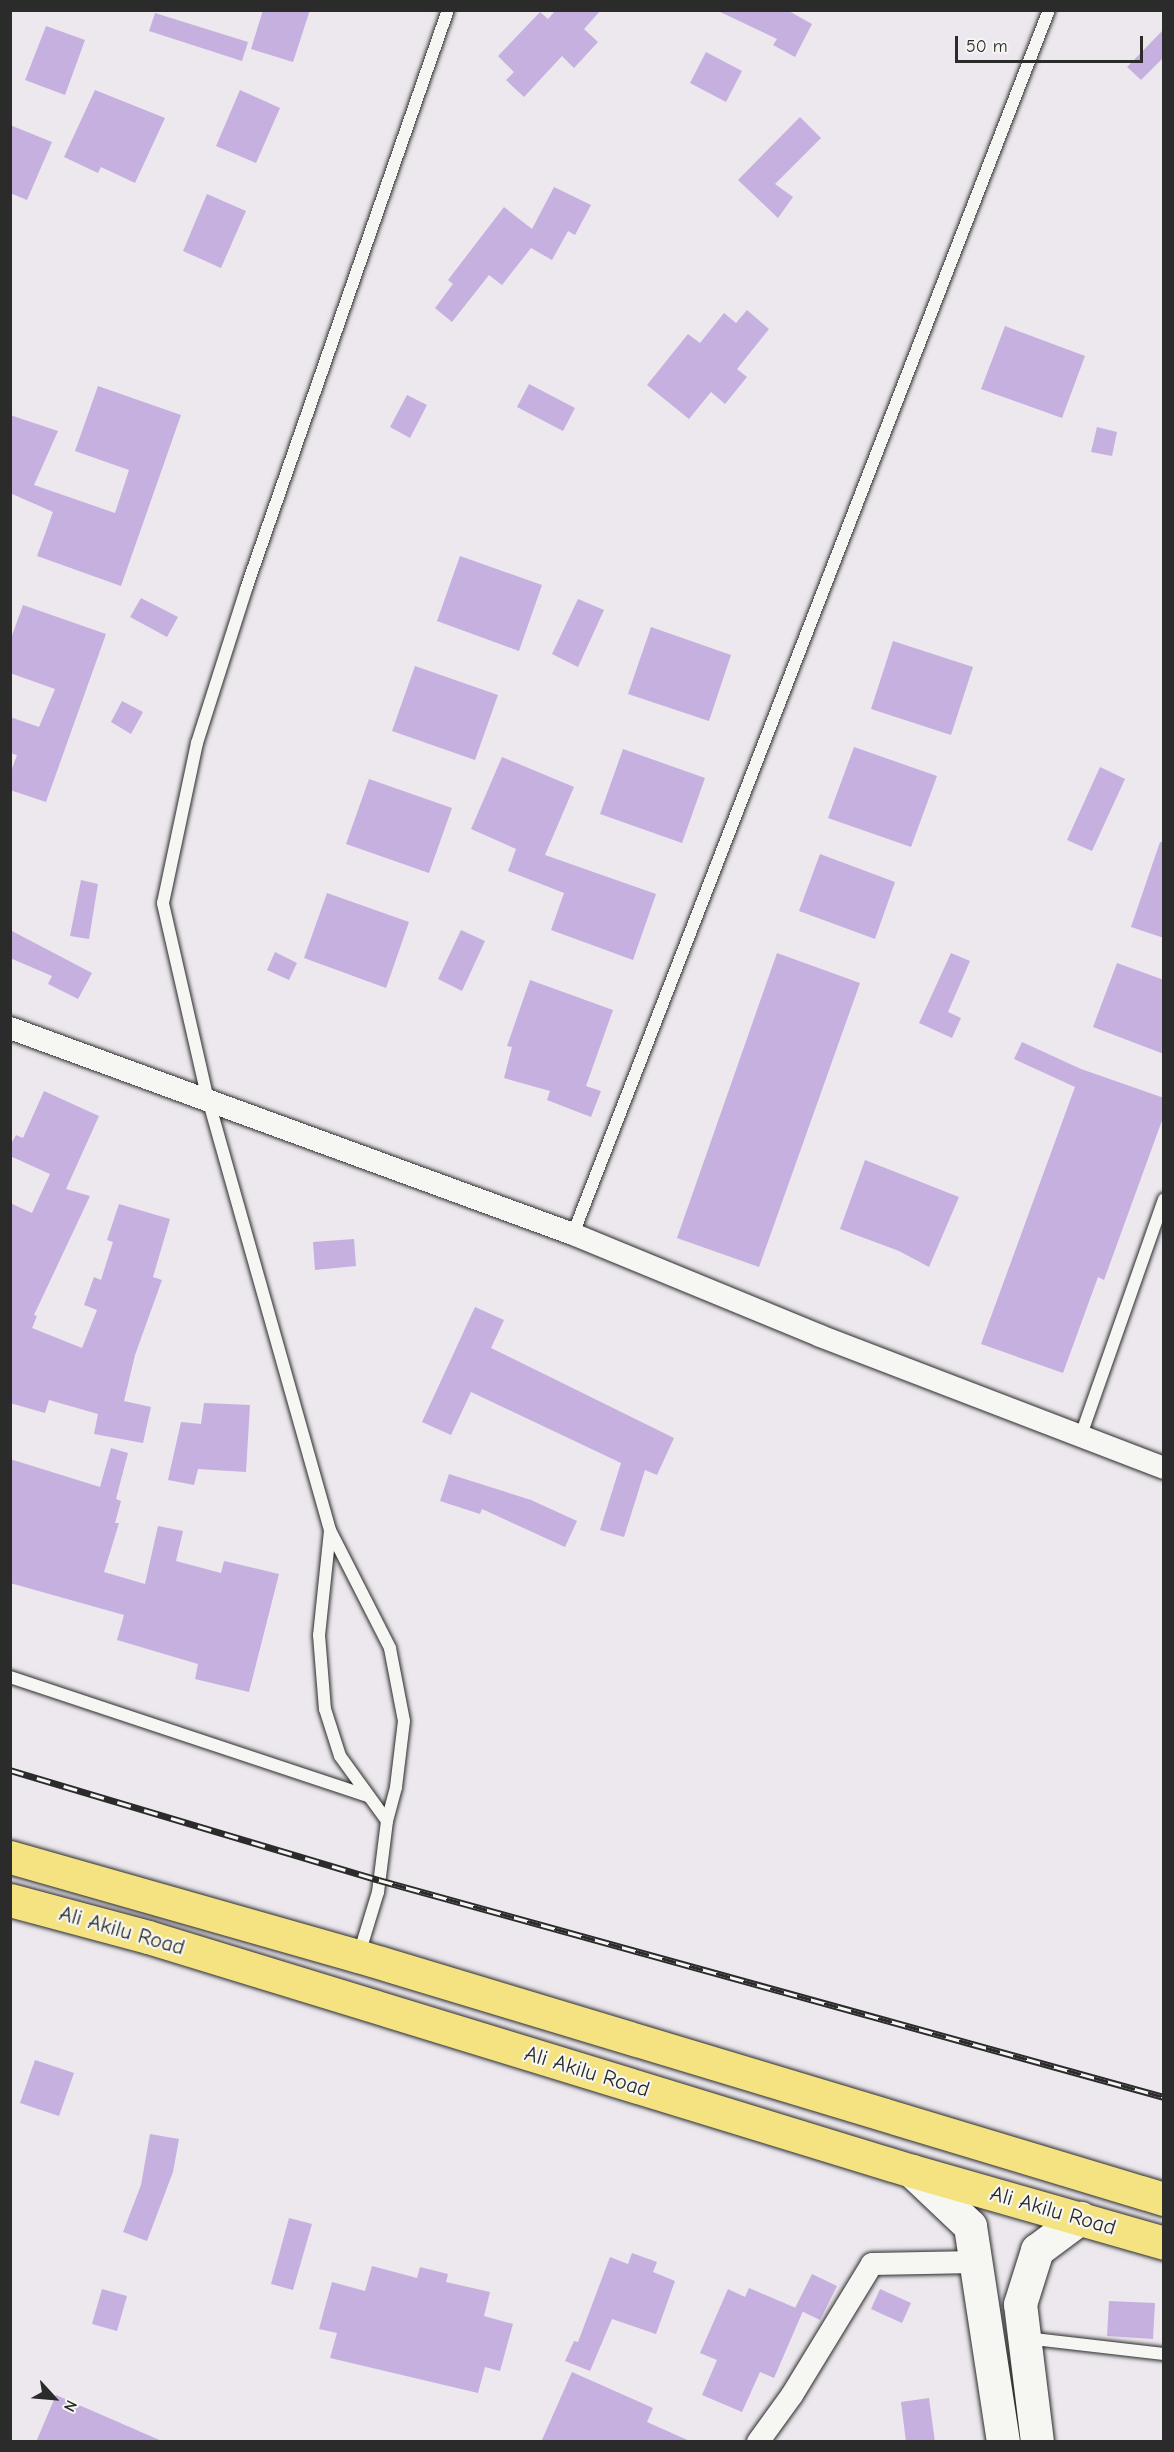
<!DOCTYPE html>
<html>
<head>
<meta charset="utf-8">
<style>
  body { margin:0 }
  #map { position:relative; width:1174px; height:2452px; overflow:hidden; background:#ece8ee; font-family:"Comic Neue",sans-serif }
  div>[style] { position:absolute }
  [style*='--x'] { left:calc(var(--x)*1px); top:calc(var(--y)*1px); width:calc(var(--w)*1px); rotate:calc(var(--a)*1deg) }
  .building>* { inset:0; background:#c6b0e0 }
  .roads { filter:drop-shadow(0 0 2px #2b2b2b) drop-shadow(0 0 2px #2b2b2b) }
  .lane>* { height:12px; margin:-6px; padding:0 6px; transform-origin:6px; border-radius:6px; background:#f6f6f2 }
  .street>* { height:22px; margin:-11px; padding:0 11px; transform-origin:11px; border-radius:11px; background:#f6f6f2 }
  .secondary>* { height:33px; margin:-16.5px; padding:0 16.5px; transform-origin:16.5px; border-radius:16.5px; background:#f6f6f2 }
  .primary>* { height:33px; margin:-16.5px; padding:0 16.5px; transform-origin:16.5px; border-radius:16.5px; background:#f5e382 }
  .rail>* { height:7px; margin-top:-3.5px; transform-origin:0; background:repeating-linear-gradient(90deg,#f6f6f2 0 14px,#2b2b2b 0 28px); box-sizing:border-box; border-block:2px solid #2b2b2b }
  span { translate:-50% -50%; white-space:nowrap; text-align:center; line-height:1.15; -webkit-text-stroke:4.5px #f6f6f2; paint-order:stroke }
  .street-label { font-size:22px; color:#2b2b2b }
  .frame { position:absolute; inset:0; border:12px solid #2b2b2b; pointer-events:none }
  .north { position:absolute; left:24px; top:2368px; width:60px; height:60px; -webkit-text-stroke:4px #f6f6f2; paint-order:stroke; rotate:116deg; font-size:16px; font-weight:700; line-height:24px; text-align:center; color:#2b2b2b }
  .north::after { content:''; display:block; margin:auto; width:21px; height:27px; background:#2b2b2b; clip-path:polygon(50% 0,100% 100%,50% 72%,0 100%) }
  .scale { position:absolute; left:955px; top:36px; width:188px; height:27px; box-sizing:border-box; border:3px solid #2b2b2b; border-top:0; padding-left:8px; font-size:18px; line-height:21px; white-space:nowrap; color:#2b2b2b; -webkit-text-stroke:4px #f6f6f2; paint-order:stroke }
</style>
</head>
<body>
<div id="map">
  <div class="building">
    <div style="clip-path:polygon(263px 10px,310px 10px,293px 62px,251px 49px)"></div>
    <div style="clip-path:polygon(556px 10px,601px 10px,584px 29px,598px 42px,574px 68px,562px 56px,524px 97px,506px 80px,514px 72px,498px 56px,540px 12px,548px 19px)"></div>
    <div style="clip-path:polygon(716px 10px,787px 10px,812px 24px,795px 57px,773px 45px,777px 39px)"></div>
    <div style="clip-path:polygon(155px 13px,248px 42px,242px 61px,149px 31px)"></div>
    <div style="clip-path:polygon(46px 26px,85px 40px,65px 95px,25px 80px)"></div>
    <div style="clip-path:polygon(1164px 29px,1164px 57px,1141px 80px,1127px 67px)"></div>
    <div style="clip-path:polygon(706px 52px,742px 71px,726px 102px,690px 83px)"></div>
    <div style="clip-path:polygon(95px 90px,165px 118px,135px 183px,101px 167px,98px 173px,64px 157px)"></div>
    <div style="clip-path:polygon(240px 90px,280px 108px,256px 163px,216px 146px)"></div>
    <div style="clip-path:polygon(800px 117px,821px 138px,775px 184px,793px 197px,778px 218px,738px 180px)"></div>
    <div style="clip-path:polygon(10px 125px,52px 142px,27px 200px,10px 193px)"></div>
    <div style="clip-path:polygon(554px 187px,591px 205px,575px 235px,568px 231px,552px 260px,531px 248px,502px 285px,489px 275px,452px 322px,435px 308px,453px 284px,448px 280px,504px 207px,532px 229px)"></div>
    <div style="clip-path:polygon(207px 194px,246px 211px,221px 268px,183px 251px)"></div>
    <div style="clip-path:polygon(747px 310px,769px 329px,737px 369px,747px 377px,725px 404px,711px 392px,689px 419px,647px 385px,688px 334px,700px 343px,724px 313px,736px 323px)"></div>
    <div style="clip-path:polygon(1005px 326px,1085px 356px,1062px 418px,981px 389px)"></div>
    <div style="clip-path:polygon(529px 384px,575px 408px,563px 431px,517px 407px)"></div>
    <div style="clip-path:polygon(98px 386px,181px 415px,121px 586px,37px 556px,53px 512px,10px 493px,10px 415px,58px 431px,34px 485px,115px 513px,129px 470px,75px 451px)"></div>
    <div style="clip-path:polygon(407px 395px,427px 405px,410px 438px,390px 427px)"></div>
    <div style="clip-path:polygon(1097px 427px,1117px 432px,1112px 456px,1091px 452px)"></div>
    <div style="clip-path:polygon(460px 556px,542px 585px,519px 651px,437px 621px)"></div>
    <div style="clip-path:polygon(141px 598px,178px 617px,167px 637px,130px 617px)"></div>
    <div style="clip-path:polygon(578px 599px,604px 610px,578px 667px,552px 654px)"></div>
    <div style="clip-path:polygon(23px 605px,106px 634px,46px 802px,10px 790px,10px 774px,17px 755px,10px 753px,10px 717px,39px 727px,55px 689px,10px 673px,10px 641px)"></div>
    <div style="clip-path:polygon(651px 627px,731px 655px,709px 721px,628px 694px)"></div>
    <div style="clip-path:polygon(893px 641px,973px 667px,951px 735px,871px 709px)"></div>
    <div style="clip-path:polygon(415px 666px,498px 695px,475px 760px,392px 731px)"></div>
    <div style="clip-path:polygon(122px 701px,143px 712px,131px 734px,111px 722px)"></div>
    <div style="clip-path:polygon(854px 747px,937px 776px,911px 847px,828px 818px)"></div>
    <div style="clip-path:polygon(623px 749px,705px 778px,682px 843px,600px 814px)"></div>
    <div style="clip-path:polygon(502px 757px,574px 787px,545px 855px,656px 894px,633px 960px,551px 930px,564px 893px,508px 871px,516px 849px,471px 829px)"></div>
    <div style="clip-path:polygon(1100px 767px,1125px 779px,1092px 851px,1067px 840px)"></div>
    <div style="clip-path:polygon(369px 779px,452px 808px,429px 873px,346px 844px)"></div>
    <div style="clip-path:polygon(1160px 842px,1164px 842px,1164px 938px,1131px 927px)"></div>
    <div style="clip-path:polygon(820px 854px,895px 882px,875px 939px,799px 911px)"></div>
    <div style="clip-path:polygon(81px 880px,98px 884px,89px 939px,70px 936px)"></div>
    <div style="clip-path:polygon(327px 893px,409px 922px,386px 988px,304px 958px)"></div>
    <div style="clip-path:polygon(10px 930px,92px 973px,78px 999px,48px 984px,52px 976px,10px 958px)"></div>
    <div style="clip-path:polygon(461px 930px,485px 941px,462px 991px,438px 979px)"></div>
    <div style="clip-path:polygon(275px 952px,297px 963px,289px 980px,267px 970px)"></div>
    <div style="clip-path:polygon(777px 953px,860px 983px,759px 1267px,677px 1238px)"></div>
    <div style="clip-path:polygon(951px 953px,970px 961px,948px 1012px,961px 1018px,952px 1038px,919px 1023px)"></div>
    <div style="clip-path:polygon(1117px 963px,1164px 980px,1164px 1054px,1093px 1027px)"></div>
    <div style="clip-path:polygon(530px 980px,613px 1010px,586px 1086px,601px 1091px,591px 1117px,547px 1100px,550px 1091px,504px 1078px,512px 1047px,507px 1046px)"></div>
    <div style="clip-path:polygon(1022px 1042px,1081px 1069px,1164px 1098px,1164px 1115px,1104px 1280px,1098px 1277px,1063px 1373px,981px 1344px,1075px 1087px,1014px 1059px)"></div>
    <div style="clip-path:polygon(44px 1091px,99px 1116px,66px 1189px,90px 1196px,34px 1315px,37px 1316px,32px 1328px,82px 1348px,97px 1310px,84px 1305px,94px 1277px,101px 1280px,113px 1242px,107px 1240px,119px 1204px,170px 1219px,153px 1277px,162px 1280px,135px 1355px,124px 1401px,151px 1407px,143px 1443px,94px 1434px,98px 1414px,49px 1400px,45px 1413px,10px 1403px,10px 1203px,32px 1213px,50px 1174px,10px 1156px,10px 1146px,16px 1135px,23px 1138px)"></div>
    <div style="clip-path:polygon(865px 1160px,959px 1197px,929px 1267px,899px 1251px,840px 1229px)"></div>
    <div style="clip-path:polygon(354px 1239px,356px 1266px,315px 1270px,313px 1242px)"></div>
    <div style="clip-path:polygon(475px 1307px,504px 1320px,491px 1348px,674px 1438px,657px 1475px,645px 1470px,624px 1537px,600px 1530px,621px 1463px,471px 1392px,451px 1435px,422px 1422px)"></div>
    <div style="clip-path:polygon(204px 1403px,250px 1405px,246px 1472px,198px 1469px,194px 1485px,168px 1480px,181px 1422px,201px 1424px)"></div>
    <div style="clip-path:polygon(111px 1448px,128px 1453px,116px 1499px,121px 1501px,115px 1523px,119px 1523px,104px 1572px,145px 1584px,158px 1526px,183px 1531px,176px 1561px,221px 1573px,224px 1561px,279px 1574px,249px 1692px,195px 1679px,198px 1664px,117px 1640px,124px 1615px,10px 1583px,10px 1459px,100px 1487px)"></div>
    <div style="clip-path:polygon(449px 1474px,531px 1500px,577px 1521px,565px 1547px,482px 1509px,480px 1514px,440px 1501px)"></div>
    <div style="clip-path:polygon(35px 2060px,74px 2073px,59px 2116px,20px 2103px)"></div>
    <div style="clip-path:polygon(150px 2134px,179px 2139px,173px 2172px,147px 2241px,123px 2232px,141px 2185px)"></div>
    <div style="clip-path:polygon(289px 2218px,312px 2224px,293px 2290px,271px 2284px)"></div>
    <div style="clip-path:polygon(632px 2253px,657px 2262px,653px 2272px,675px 2281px,656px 2334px,612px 2319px,590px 2371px,565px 2361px,574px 2341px,578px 2342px,610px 2257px,628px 2264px)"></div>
    <div style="clip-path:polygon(372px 2266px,417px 2278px,420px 2267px,448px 2274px,446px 2282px,490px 2292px,484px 2316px,513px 2324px,500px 2371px,485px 2367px,478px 2393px,330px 2358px,337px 2333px,319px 2329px,332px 2282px,365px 2291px)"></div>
    <div style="clip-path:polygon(812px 2274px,837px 2286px,820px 2320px,795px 2308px)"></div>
    <div style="clip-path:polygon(749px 2288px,803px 2311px,774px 2378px,760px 2372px,742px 2412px,702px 2395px,717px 2360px,700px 2353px,728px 2289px,745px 2297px)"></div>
    <div style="clip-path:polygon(102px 2289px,127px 2296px,117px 2331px,92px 2324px)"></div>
    <div style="clip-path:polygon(880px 2289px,911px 2303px,902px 2323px,871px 2309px)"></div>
    <div style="clip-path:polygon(1109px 2301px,1155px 2303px,1153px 2339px,1107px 2336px)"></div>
    <div style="clip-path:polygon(572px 2372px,653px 2408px,647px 2422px,692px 2442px,541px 2442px)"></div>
    <div style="clip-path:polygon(56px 2395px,164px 2442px,36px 2442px)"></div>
    <div style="clip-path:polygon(929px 2398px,935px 2442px,906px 2442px,901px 2402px)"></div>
  </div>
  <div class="roads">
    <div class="lane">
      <div style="--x:573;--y:1234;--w:1313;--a:-68.75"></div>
      <div style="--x:1081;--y:1435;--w:250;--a:-70.6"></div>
      <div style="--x:330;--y:1531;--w:105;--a:96"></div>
      <div style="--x:319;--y:1635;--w:74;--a:85.4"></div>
      <div style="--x:325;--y:1709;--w:49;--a:72.3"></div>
      <div style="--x:340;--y:1756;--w:80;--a:54.1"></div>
      <div style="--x:387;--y:1821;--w:72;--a:97.2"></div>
      <div style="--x:378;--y:1892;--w:65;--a:107"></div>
      <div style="--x:10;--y:1677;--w:377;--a:18.4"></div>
      <div style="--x:387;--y:1821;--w:35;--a:-75"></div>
      <div style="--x:396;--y:1787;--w:66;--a:-83.1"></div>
      <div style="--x:404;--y:1721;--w:74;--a:-100.9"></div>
      <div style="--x:390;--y:1648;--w:132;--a:-117"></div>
      <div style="--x:330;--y:1530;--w:447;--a:-105.8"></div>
      <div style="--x:208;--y:1100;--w:202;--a:-102.9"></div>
      <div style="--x:163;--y:903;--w:164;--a:-78"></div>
      <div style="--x:197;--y:743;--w:162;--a:-72.3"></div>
      <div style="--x:246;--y:589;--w:613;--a:-70.77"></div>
      <div style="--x:1025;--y:2338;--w:140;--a:6.6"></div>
    </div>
    <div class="street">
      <div style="--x:10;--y:1028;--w:600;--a:20.1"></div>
      <div style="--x:573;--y:1234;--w:267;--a:22.4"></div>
      <div style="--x:820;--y:1336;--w:368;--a:21"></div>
      <div style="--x:758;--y:2442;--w:58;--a:-54.1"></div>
      <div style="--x:792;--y:2395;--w:153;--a:-58.6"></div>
      <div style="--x:872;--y:2264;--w:104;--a:-1.1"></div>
    </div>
    <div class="secondary">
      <div style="--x:912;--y:2171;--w:80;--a:43.5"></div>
      <div style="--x:970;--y:2226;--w:219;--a:81.3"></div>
      <div style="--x:1037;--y:2442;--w:139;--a:-97"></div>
      <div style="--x:1020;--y:2304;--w:57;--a:-72.5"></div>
      <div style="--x:1037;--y:2250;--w:54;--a:-36.7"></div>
    </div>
    <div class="primary">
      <div style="--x:10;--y:1857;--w:362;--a:15.9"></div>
      <div style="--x:358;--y:1956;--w:842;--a:16.78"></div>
      <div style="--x:10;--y:1900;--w:143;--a:15"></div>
      <div style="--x:148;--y:1937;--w:799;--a:17.03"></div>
      <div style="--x:912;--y:2171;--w:262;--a:15.9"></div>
    </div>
  </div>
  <div class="rail">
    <div style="--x:10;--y:1770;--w:385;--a:16.6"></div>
    <div style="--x:379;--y:1880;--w:814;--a:15.45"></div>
  </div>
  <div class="street-label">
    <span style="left:122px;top:1931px;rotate:16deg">Ali Akilu Road</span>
    <span style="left:587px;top:2072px;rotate:17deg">Ali Akilu Road</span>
    <span style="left:1053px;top:2211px;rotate:16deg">Ali Akilu Road</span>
  </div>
  <div class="frame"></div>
  <div class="north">N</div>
  <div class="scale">50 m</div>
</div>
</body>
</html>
